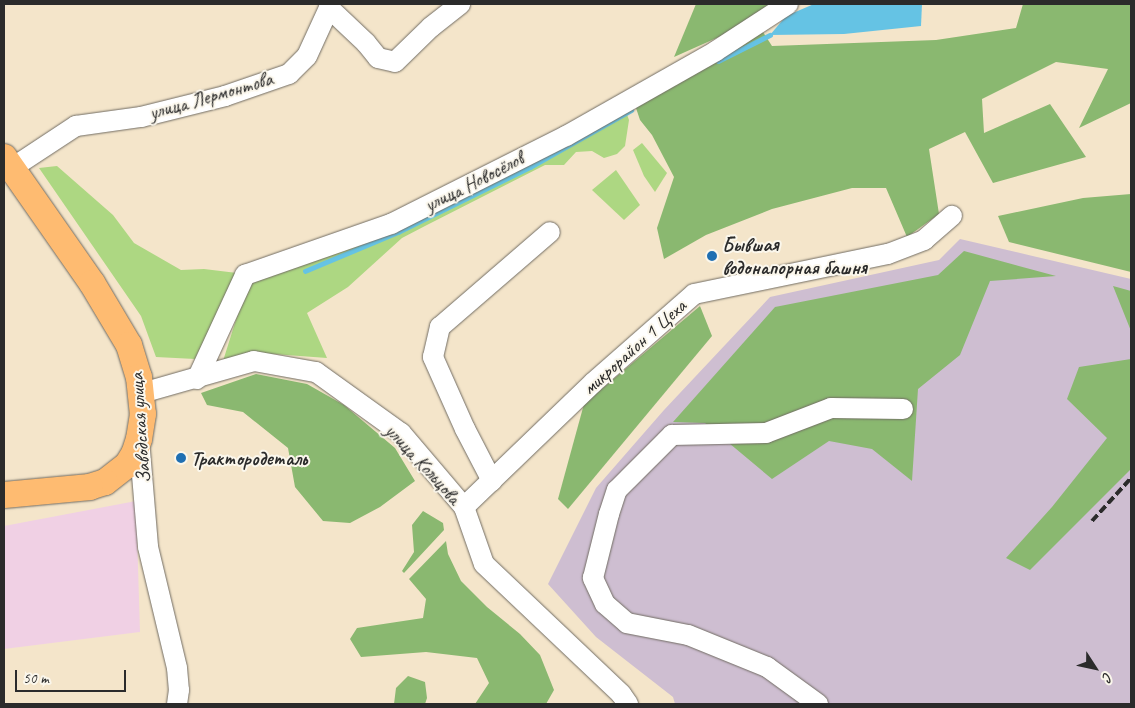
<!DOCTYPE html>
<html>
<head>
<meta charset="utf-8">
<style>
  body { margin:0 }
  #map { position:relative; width:1135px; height:708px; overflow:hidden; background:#f4e5ca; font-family:Caveat,sans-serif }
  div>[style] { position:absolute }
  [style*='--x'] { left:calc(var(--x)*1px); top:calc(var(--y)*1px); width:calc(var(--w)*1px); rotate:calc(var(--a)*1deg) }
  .built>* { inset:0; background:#f0d0e4 }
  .industrial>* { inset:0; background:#cebed1 }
  .green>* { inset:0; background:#add782 }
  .forest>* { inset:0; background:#8ab870 }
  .water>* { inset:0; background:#65c3e4 }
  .stream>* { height:4.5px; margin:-2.25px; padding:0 2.25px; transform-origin:2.25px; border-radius:2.25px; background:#65c3e4 }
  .roads { filter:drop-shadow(0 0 1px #716c63) drop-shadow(0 0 1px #716c63) }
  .minor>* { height:20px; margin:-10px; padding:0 10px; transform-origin:10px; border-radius:10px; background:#fff }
  .major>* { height:26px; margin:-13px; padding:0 13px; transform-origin:13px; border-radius:13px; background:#febb71 }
  .rail>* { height:4px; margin-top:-2px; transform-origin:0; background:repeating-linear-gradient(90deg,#2b2b2b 0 8px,transparent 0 12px) }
  .dots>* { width:14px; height:14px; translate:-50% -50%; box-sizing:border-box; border:2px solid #fbf7ec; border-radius:50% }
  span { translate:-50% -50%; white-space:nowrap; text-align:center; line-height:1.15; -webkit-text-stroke:4px #fbf7ec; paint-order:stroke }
  .street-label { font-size:20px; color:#2b2b2b }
  .poi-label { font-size:20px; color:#2b2b2b; font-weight:700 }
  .left { translate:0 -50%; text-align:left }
  .frame { position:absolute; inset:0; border:5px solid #2b2b2b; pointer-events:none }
  .north { position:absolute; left:1070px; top:643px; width:50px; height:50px; -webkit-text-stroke:4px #fbf7ec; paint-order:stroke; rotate:125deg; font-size:14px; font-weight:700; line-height:20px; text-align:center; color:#2b2b2b }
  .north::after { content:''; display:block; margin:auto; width:18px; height:22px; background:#2b2b2b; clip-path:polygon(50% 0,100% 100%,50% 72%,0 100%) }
  .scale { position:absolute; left:15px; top:670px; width:111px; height:22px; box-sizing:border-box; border:2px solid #2b2b2b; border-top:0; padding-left:6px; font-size:15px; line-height:18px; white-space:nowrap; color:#2b2b2b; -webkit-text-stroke:4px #fbf7ec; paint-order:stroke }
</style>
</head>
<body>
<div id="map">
  <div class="built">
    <div style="clip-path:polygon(136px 501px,140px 632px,4px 649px,4px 526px)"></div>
  </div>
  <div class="industrial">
    <div style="clip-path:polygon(960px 239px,1131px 279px,1131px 704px,675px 704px,673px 697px,596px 637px,548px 584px,596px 488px,664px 410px,770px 297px,939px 260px)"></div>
  </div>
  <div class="green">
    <div style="clip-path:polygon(624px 106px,629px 120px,625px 146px,617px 154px,604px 158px,592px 151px,576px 152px,564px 165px,545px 165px,425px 226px,402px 238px,348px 287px,307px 313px,327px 358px,273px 354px,241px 355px,223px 361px,240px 307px,253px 278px)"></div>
    <div style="clip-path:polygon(642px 143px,667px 173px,655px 192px,644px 176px,633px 150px)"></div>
    <div style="clip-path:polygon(57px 166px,113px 215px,134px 243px,181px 270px,204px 269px,237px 273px,195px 359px,156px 357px,141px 316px,39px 168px)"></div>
    <div style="clip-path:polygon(616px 170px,640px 205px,624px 220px,592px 190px)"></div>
  </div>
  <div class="forest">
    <div style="clip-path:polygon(696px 4px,772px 4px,730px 32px,674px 57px)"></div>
    <div style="clip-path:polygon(1023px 4px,1131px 4px,1131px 103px,1079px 128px,1108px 69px,1056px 62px,982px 99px,984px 133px,1050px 104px,1086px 157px,993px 183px,965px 132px,929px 149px,939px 214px,907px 237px,886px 188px,852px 188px,772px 209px,706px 235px,664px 259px,657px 228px,674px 177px,652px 135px,640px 120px,634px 102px,761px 29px,772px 46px,936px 40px,1016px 28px)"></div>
    <div style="clip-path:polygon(1131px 194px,1131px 272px,1009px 242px,998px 216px,1083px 198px)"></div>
    <div style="clip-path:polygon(964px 251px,1056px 276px,990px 281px,960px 355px,918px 389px,912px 481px,872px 449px,829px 441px,772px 479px,705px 423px,673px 422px,775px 307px,938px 275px)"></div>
    <div style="clip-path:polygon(1113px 286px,1131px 291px,1131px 331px)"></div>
    <div style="clip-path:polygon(700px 306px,712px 336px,568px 509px,558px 499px,584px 404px)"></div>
    <div style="clip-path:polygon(1131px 359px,1131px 469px,1030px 570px,1006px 558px,1052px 507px,1107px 438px,1067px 399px,1079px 367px)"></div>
    <div style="clip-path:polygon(256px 374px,307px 384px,344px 405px,395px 448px,415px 481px,380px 507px,350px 523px,323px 521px,295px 487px,288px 448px,243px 412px,207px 405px,201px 393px)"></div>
    <div style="clip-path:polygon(423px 511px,443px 523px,444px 530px,404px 573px,402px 571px,414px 552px,412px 525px)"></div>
    <div style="clip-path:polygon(446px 541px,448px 554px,461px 581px,487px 607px,520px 634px,540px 655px,554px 690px,546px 704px,475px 704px,489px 683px,477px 658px,426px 652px,361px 657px,350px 639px,357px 628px,423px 618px,426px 599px,409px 579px)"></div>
    <div style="clip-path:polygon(408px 676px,425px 682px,427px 698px,425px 704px,394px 704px,396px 688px)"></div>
  </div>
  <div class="water">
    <div style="clip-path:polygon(814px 4px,922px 4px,921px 26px,844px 34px,770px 35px,786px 16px)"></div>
  </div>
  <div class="stream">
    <div style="--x:718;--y:61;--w:58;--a:-26.6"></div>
    <div style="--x:305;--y:271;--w:101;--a:-22.8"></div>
    <div style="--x:398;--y:232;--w:147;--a:-26.2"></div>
    <div style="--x:530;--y:167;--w:116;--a:-29.4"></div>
  </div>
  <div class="roads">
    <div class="minor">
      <div style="--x:12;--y:168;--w:77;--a:-33.3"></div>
      <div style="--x:76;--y:126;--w:66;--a:-7.9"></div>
      <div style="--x:141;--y:117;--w:87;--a:-14"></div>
      <div style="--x:225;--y:96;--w:68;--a:-19"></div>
      <div style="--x:289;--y:74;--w:25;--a:-45"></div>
      <div style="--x:307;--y:56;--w:53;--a:-65.4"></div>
      <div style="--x:329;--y:8;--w:51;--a:43.4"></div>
      <div style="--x:366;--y:43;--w:19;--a:51"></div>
      <div style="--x:378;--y:58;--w:17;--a:13"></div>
      <div style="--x:395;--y:62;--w:50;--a:-44.2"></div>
      <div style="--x:431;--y:27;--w:37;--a:-38"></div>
      <div style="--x:197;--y:379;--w:115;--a:-65.2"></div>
      <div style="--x:245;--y:275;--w:155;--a:-19.3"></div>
      <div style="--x:391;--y:224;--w:196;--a:-26.7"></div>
      <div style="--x:566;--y:136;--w:172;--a:-29.5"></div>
      <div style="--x:716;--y:51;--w:86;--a:-33.1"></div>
      <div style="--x:142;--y:393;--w:116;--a:-15.9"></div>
      <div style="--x:254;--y:361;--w:63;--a:10.1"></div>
      <div style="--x:316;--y:372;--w:105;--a:35.7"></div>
      <div style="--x:401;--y:433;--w:97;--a:49.6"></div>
      <div style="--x:464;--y:507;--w:60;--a:70.7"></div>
      <div style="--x:484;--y:564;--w:189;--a:43.5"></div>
      <div style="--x:621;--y:694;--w:12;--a:55"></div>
      <div style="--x:139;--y:439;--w:108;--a:85.2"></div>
      <div style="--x:148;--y:547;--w:124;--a:76.5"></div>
      <div style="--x:177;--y:668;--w:22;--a:85"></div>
      <div style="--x:179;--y:690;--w:14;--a:98"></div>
      <div style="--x:492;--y:481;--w:59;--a:-117.4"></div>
      <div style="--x:465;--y:429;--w:79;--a:-114"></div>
      <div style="--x:433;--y:357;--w:31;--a:-77"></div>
      <div style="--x:440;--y:327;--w:145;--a:-40.8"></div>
      <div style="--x:464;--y:507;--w:180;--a:-43.9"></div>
      <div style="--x:594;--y:382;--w:133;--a:-41.3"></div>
      <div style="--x:694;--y:294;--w:198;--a:-11.7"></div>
      <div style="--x:888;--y:254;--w:39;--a:-21"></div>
      <div style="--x:924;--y:240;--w:37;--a:-41"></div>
      <div style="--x:818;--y:704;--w:63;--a:-144"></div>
      <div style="--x:767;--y:667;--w:85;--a:-157.9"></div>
      <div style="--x:688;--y:635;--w:62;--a:-168.9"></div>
      <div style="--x:627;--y:623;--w:29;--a:-139"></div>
      <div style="--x:605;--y:604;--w:29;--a:-115"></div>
      <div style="--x:593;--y:578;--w:66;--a:-76"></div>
      <div style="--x:609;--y:514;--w:25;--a:-72"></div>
      <div style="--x:617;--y:490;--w:78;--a:-45"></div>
      <div style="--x:672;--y:435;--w:94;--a:-1.2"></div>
      <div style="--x:766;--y:433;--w:70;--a:-21"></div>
      <div style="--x:831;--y:408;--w:72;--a:0.8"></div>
    </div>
    <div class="major">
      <div style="--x:4;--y:157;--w:154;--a:55.1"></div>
      <div style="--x:92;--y:283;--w:72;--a:59.2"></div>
      <div style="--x:129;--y:345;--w:34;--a:73"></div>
      <div style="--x:139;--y:377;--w:37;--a:84"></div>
      <div style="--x:143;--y:414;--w:25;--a:99"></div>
      <div style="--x:139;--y:439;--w:16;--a:108"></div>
      <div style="--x:134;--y:454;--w:13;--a:122"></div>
      <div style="--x:127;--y:465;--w:28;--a:142"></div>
      <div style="--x:105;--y:482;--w:16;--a:162"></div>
      <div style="--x:90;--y:487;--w:86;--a:174.7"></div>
    </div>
  </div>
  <div class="rail">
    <div style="--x:1092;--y:521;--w:58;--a:-47.8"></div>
  </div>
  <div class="dots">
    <div style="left:712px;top:256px;background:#1f6fb2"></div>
    <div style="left:181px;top:458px;background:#1f6fb2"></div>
  </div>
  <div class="street-label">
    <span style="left:211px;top:96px;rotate:-16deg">улица Лермонтова</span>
    <span style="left:474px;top:182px;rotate:-27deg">улица Новосёлов</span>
    <span style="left:634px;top:347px;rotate:-42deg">микрорайон 1 Цеха</span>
    <span style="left:140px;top:428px;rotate:-94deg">Заводская улица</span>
    <span style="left:423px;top:464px;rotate:47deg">улица Кольцова</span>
  </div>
  <div class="poi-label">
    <span class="left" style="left:722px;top:256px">Бывшая<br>водонапорная башня</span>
    <span class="left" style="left:191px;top:458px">Трактородеталь</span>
  </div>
  <div class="frame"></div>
  <div class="north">С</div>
  <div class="scale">50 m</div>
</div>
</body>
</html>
